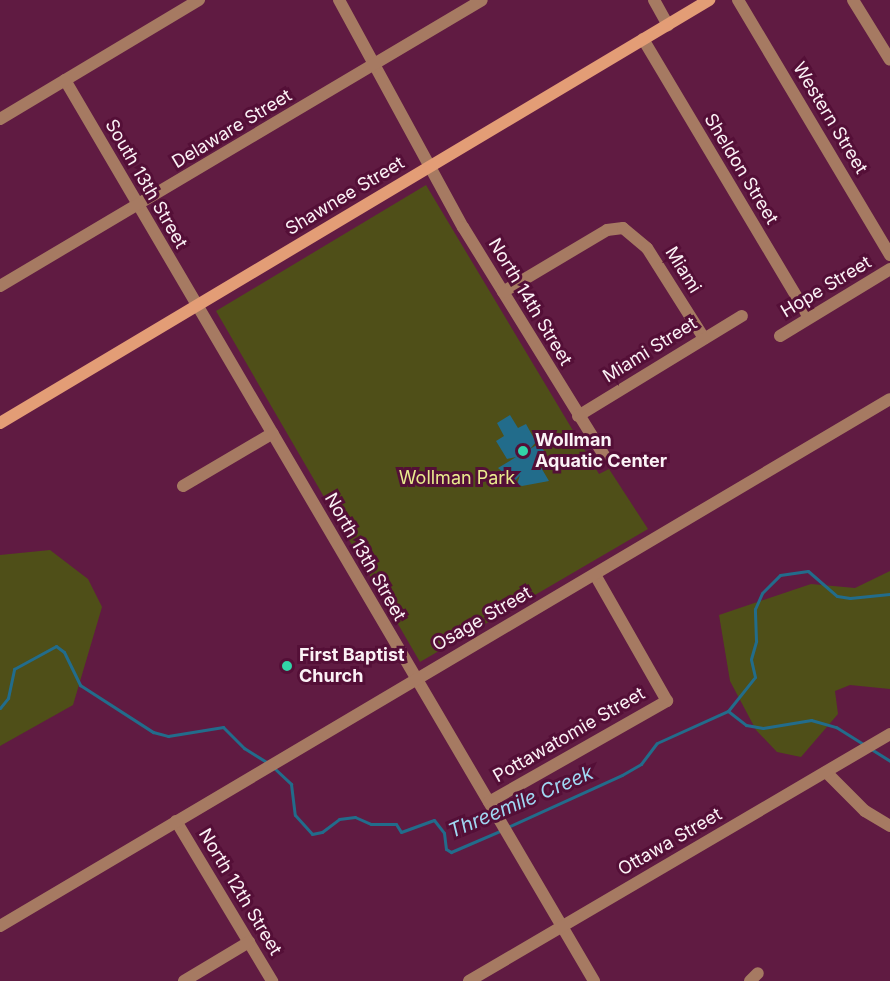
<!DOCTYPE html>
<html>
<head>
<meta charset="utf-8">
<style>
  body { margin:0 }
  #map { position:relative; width:890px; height:981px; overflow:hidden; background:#601b42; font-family:Inter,sans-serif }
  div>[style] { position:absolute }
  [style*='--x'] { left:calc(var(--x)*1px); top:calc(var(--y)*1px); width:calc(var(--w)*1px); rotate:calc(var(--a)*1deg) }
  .green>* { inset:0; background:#4f4f18 }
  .water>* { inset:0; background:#226c8b }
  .stream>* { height:3px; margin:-1.5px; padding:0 1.5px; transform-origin:1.5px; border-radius:1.5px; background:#226c8b }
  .street>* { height:12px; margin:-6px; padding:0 6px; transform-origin:6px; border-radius:6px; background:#a67a62 }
  .secondary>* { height:12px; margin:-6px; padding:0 6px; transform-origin:6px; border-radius:6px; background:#e39d76 }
  .dots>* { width:16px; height:16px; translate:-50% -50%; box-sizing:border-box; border:3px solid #540f37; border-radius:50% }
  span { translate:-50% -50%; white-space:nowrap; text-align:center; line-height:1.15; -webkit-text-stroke:6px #540f37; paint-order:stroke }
  .street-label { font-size:18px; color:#fbf2f6 }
  .poi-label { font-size:18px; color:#fbf2f6; font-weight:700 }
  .left { translate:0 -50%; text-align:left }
  .park-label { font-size:18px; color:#e9eb8e }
  .water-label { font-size:20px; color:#a0d8f3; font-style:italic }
</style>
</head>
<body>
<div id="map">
  <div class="green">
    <div style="clip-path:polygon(426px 185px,599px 474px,609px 469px,648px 529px,420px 662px,216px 311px)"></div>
    <div style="clip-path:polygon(50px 550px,88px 579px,102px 607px,73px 705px,0 746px,0 555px)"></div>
    <div style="clip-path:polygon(890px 571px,890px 689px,850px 685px,835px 691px,838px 714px,801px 757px,777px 752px,756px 730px,730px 681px,719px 615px,811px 584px,855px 588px)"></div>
  </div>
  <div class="water">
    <div style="clip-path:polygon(510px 415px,518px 428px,526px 424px,536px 442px,530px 449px,540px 443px,545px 453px,536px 459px,549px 481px,522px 486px,517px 484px,520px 475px,514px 482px,498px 468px,516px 457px,507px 459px,496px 441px,504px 436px,497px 423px)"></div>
  </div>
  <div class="stream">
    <div style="--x:0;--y:708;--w:13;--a:-51"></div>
    <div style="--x:8;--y:698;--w:30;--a:-78"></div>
    <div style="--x:14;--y:669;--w:48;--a:-28.7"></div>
    <div style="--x:56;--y:646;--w:10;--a:37"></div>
    <div style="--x:64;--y:652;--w:37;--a:64"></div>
    <div style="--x:80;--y:685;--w:87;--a:32.8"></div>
    <div style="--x:153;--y:732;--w:16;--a:15"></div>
    <div style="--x:168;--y:736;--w:56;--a:-9.3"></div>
    <div style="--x:223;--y:727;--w:30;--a:45"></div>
    <div style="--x:244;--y:748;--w:28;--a:32"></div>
    <div style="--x:728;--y:711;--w:43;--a:-51.5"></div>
    <div style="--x:755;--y:677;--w:18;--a:-103"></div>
    <div style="--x:751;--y:659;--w:19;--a:-74"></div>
    <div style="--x:756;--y:641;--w:32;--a:-92"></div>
    <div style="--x:755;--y:609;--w:17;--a:-66"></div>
    <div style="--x:762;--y:593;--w:25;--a:-45"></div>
    <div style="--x:780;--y:575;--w:28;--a:-8"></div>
    <div style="--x:808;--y:571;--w:38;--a:41"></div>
    <div style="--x:837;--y:596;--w:13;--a:9"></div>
    <div style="--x:850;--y:598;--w:40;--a:-5.7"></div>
    <div style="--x:871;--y:749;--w:22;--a:32"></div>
    <div style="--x:273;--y:767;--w:25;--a:43"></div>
    <div style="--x:291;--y:784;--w:31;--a:83"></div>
    <div style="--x:295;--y:815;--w:25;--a:48"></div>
    <div style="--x:312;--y:834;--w:10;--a:-11"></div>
    <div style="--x:322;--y:832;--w:21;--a:-37"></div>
    <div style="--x:339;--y:819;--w:16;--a:-7"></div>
    <div style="--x:355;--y:817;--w:17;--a:24"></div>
    <div style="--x:371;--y:824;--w:25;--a:0"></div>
    <div style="--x:396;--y:824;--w:9;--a:58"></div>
    <div style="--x:401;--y:832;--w:35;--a:-20"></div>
    <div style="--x:434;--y:820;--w:16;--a:52"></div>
    <div style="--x:444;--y:833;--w:16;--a:83"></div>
    <div style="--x:446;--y:849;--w:6;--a:31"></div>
    <div style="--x:451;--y:852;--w:56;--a:-23.3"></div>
    <div style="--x:508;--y:827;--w:125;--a:-24.5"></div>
    <div style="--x:622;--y:775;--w:22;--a:-30"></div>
    <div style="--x:641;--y:764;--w:26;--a:-53"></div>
    <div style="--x:657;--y:743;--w:78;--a:-24.3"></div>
    <div style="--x:728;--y:711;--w:23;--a:38"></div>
    <div style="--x:746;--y:725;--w:17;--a:10"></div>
    <div style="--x:763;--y:728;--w:49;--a:-9.5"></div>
    <div style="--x:811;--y:720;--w:26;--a:16"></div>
    <div style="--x:836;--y:727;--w:32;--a:32"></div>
  </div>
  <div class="street">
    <div style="--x:339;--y:0;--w:259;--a:61.4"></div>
    <div style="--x:463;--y:227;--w:268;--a:58.3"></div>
    <div style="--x:654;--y:0;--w:29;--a:61"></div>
    <div style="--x:738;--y:0;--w:297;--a:59.2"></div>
    <div style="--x:853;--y:0;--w:70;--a:58.3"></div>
    <div style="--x:643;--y:39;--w:324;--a:59.2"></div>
    <div style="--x:65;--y:80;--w:1045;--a:59.58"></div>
    <div style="--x:0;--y:119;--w:232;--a:-30.9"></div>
    <div style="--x:0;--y:286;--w:560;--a:-30.68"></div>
    <div style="--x:503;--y:292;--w:121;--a:-30.8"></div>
    <div style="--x:607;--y:230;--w:16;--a:-7"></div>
    <div style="--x:623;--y:228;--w:31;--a:40"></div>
    <div style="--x:647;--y:248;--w:107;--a:57.7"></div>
    <div style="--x:780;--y:336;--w:129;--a:-31.3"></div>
    <div style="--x:578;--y:416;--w:192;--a:-31.4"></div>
    <div style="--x:183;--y:486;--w:104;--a:-30.5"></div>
    <div style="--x:826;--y:772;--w:55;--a:45"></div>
    <div style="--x:865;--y:811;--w:29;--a:31"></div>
    <div style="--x:489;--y:802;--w:205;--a:-29.6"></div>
    <div style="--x:667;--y:701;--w:145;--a:-119.7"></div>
    <div style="--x:176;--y:821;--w:187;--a:59"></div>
    <div style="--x:0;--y:926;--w:1034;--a:-30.63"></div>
    <div style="--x:184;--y:981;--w:76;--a:-31"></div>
    <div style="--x:469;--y:981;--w:488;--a:-30.4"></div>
    <div style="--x:750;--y:981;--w:11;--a:-45"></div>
  </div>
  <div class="secondary">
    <div style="--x:0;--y:423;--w:826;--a:-30.82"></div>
  </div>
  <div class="dots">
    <div style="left:523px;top:451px;background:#32d4a8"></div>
    <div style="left:287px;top:666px;background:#32d4a8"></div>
  </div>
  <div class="street-label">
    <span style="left:830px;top:118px;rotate:59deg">Western Street</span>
    <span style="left:232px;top:129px;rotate:-31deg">Delaware Street</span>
    <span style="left:741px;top:169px;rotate:59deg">Sheldon Street</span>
    <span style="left:146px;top:184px;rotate:60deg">South 13th Street</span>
    <span style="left:345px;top:196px;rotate:-31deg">Shawnee Street</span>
    <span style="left:683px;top:270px;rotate:58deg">Miami</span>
    <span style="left:826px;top:287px;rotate:-31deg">Hope Street</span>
    <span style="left:530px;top:302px;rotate:59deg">North 14th Street</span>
    <span style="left:650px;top:350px;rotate:-32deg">Miami Street</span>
    <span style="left:365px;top:557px;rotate:60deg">North 13th Street</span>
    <span style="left:482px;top:619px;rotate:-30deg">Osage Street</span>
    <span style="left:569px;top:735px;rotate:-30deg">Pottawatomie Street</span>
    <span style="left:670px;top:842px;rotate:-30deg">Ottawa Street</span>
    <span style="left:240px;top:892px;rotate:59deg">North 12th Street</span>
  </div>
  <div class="poi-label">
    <span class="left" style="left:535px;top:451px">Wollman<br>Aquatic Center</span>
    <span class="left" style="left:299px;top:666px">First Baptist<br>Church</span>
  </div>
  <div class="park-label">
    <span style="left:457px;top:478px">Wollman Park</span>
  </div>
  <div class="water-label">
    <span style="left:521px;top:802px;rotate:-23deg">Threemile Creek</span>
  </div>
</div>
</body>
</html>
